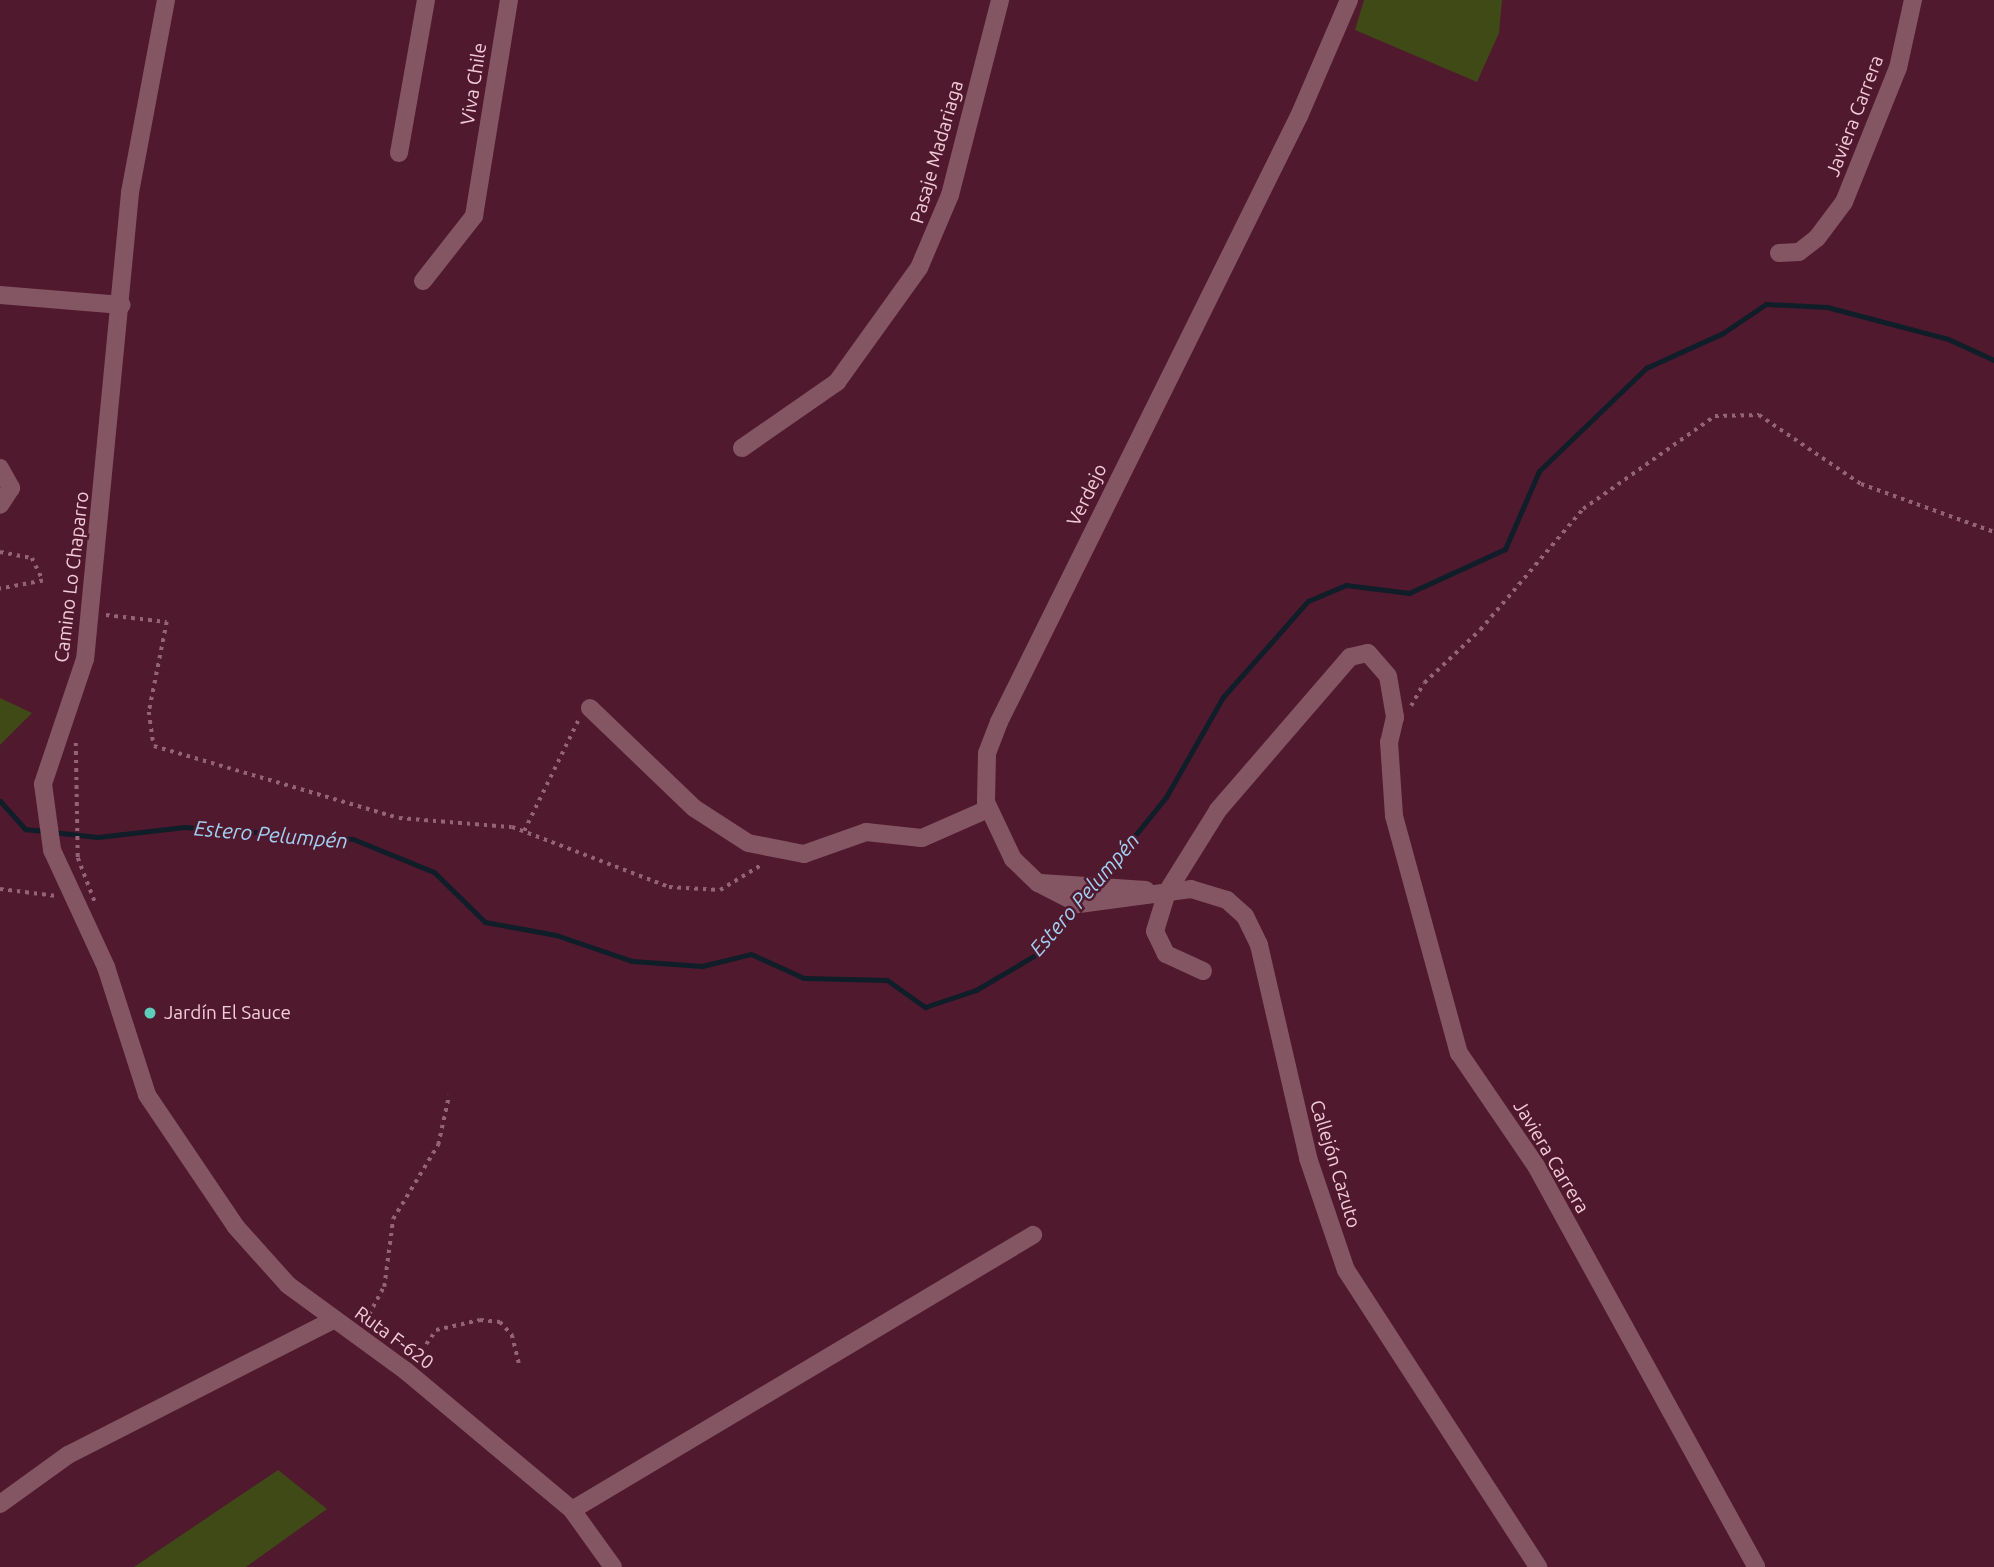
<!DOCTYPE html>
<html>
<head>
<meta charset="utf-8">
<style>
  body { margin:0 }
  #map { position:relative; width:1994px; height:1567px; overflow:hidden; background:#51192e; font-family:Ubuntu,sans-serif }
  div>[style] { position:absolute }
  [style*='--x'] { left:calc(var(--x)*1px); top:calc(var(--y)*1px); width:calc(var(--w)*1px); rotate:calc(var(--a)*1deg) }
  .green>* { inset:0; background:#3f4a17 }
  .stream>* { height:5px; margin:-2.5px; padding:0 2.5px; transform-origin:2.5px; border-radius:2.5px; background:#0f1e28 }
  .path>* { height:3.5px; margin-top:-1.75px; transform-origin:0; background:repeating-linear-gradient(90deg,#946374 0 3.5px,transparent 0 8.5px) }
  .minor>* { height:18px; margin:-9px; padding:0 9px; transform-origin:9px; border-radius:9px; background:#845664 }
  .dots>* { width:19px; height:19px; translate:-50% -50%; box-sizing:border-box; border:4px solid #51192e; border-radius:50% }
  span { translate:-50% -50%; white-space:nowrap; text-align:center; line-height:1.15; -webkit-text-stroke:5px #51192e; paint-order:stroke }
  .street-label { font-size:19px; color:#f2cdd7 }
  .poi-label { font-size:19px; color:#f2cdd7 }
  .left { translate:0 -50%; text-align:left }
  .water-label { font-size:21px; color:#a0d0f2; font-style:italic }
</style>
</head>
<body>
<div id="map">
  <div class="green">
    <div style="clip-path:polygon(1364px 0,1502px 0,1499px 33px,1477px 82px,1355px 30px)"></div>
    <div style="clip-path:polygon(0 698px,32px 713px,0 745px)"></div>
    <div style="clip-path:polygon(278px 1470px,327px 1509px,246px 1567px,134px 1567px)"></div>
  </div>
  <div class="stream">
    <div style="--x:0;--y:801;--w:38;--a:48"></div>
    <div style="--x:25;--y:829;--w:73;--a:6.3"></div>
    <div style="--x:98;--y:837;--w:87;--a:-6.6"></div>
    <div style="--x:184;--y:827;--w:169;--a:4.1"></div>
    <div style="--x:353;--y:839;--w:87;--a:22.2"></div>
    <div style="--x:434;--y:872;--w:71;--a:44.4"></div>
    <div style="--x:485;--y:922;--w:72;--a:10.4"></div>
    <div style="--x:556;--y:935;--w:80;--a:18.9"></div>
    <div style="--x:632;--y:961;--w:70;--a:4.1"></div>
    <div style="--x:702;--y:966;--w:50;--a:-13.8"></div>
    <div style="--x:751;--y:954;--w:58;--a:24.4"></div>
    <div style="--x:804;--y:978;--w:83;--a:1.4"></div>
    <div style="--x:887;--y:980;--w:47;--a:35.4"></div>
    <div style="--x:925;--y:1007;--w:54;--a:-18.4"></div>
    <div style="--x:976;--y:990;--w:71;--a:-30.5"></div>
    <div style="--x:1037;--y:954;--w:60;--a:-49.7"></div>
    <div style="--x:1098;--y:881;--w:108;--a:-51"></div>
    <div style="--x:1166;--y:797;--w:115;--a:-60.3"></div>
    <div style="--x:1223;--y:697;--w:128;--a:-48.5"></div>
    <div style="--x:1308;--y:601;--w:41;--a:-22.8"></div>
    <div style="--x:1346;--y:585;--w:64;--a:7.2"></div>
    <div style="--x:1409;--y:593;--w:106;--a:-24.6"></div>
    <div style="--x:1505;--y:549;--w:85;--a:-66.4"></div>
    <div style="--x:1539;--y:471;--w:149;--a:-43.9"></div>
    <div style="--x:1646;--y:368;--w:85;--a:-24.4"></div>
    <div style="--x:1723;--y:333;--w:52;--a:-34"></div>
    <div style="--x:1766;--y:304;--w:61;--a:2.8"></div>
    <div style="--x:1827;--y:307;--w:125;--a:14.8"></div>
    <div style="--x:1948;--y:339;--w:51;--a:24.5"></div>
  </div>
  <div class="path">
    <div style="--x:0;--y:552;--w:33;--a:11"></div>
    <div style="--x:32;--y:558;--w:25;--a:64"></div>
    <div style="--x:43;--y:581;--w:44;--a:169.5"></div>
    <div style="--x:106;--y:615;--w:61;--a:6.5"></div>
    <div style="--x:167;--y:622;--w:92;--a:101.3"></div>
    <div style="--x:149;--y:712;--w:34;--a:82"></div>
    <div style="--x:154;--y:746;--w:255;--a:16.4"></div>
    <div style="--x:399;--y:818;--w:113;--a:4.6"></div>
    <div style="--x:512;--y:827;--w:168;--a:20.9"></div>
    <div style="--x:669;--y:887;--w:51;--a:3.4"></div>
    <div style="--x:720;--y:890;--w:50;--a:-31.2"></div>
    <div style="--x:1411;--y:706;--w:26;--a:-61"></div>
    <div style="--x:1424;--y:683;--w:77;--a:-43.4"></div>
    <div style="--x:1480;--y:630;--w:159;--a:-49.6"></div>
    <div style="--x:1583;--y:509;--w:161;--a:-35.2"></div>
    <div style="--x:1715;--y:416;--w:44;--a:-1.3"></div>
    <div style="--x:1759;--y:415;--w:123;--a:34.1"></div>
    <div style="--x:1861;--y:484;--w:141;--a:19.8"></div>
    <div style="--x:76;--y:743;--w:115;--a:89"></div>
    <div style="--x:78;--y:858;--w:47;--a:68.9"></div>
    <div style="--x:524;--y:831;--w:123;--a:-63.9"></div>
    <div style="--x:0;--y:889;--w:57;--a:7"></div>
    <div style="--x:365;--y:1322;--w:40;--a:-62"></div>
    <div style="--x:384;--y:1287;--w:69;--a:-82.5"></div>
    <div style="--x:393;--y:1219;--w:87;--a:-58.7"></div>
    <div style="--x:438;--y:1145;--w:51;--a:-77.6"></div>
    <div style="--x:416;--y:1358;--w:34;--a:-54"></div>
    <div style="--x:436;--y:1330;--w:45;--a:-12.8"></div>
    <div style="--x:480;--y:1320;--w:20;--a:6"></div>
    <div style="--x:500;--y:1322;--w:18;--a:47"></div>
    <div style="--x:512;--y:1335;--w:29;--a:76"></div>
  </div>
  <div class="minor">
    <div style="--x:166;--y:0;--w:196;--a:100.6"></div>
    <div style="--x:130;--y:193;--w:468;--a:95.5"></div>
    <div style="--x:85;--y:659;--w:132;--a:108.6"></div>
    <div style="--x:43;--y:784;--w:67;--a:82.2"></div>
    <div style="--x:52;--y:850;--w:129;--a:65.2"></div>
    <div style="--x:106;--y:967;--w:134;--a:72.2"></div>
    <div style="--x:147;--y:1095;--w:159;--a:56"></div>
    <div style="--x:236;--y:1227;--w:78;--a:48.1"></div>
    <div style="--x:288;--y:1285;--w:146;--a:36.1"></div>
    <div style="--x:406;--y:1371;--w:217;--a:39.9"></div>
    <div style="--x:572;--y:1510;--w:70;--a:54.3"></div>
    <div style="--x:1349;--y:0;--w:126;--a:113.3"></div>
    <div style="--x:1299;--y:116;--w:676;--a:116.34"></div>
    <div style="--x:999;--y:722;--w:33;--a:111"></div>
    <div style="--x:987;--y:753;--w:49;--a:91.2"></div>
    <div style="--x:986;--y:802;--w:63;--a:64.7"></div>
    <div style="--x:1013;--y:859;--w:35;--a:44"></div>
    <div style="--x:1038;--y:883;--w:46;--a:27.1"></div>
    <div style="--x:1079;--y:904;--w:113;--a:-7.6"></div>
    <div style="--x:1191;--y:889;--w:38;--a:17"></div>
    <div style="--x:1227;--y:900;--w:24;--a:42"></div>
    <div style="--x:1245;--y:916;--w:32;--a:64"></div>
    <div style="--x:1259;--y:945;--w:219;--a:77"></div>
    <div style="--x:1308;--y:1158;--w:118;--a:71.3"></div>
    <div style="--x:1346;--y:1270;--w:354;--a:57.1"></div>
    <div style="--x:399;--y:153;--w:155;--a:-80"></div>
    <div style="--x:1779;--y:253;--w:20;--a:-3"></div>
    <div style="--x:1799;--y:252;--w:23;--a:-38"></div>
    <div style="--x:1817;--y:238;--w:45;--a:-53.1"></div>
    <div style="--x:1844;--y:202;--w:144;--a:-68.1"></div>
    <div style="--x:1898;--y:68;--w:70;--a:-77.6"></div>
    <div style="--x:423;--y:281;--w:83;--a:-51.9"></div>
    <div style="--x:474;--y:216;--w:219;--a:-80.8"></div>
    <div style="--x:0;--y:295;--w:122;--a:4.7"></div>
    <div style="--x:742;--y:448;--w:116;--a:-34.8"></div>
    <div style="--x:837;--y:382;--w:140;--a:-54.3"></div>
    <div style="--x:919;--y:268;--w:79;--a:-67"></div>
    <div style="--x:950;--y:195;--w:201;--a:-75.6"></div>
    <div style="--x:0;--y:468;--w:23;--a:61"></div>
    <div style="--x:11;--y:488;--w:20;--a:123"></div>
    <div style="--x:590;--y:708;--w:144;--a:43.9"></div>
    <div style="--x:694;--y:808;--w:64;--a:32.9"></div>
    <div style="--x:748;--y:843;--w:57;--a:11.1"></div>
    <div style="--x:804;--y:854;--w:66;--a:-19.5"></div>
    <div style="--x:866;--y:832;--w:56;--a:6.1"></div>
    <div style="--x:922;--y:838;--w:72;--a:-23.7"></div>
    <div style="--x:1041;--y:883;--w:105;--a:3.8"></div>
    <div style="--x:1203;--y:971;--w:41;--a:-155.3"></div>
    <div style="--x:1166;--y:954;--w:25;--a:-116"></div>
    <div style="--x:1155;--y:931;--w:41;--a:-72.9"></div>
    <div style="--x:1167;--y:892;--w:97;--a:-58.1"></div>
    <div style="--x:1218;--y:810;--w:202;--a:-49.2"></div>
    <div style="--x:1350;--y:657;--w:18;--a:-13"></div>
    <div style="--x:1368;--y:653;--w:30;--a:49"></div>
    <div style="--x:1388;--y:676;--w:42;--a:80.3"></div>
    <div style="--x:1395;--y:717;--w:26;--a:103"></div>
    <div style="--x:1389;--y:742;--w:74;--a:86.1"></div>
    <div style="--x:1394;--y:816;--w:246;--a:74.7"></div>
    <div style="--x:1459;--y:1053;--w:137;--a:55.7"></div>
    <div style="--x:1536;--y:1166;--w:457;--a:61.2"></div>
    <div style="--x:0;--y:1504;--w:84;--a:-35.8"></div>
    <div style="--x:68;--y:1455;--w:297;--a:-27"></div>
    <div style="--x:572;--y:1510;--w:537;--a:-30.82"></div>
  </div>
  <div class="dots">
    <div style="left:150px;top:1013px;background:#5cceba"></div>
  </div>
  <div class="street-label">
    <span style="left:474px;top:84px;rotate:-81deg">Viva Chile</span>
    <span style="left:1855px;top:116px;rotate:-69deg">Javiera Carrera</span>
    <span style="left:937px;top:152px;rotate:-74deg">Pasaje Madariaga</span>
    <span style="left:1087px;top:495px;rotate:-64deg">Verdejo</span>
    <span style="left:72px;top:577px;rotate:-83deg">Camino Lo Chaparro</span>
    <span style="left:1551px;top:1157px;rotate:59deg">Javiera Carrera</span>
    <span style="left:1335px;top:1164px;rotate:73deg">Callejón Cazuto</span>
    <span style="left:394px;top:1338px;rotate:36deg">Ruta F-620</span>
  </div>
  <div class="poi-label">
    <span class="left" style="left:164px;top:1013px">Jardín El Sauce</span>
  </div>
  <div class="water-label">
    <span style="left:271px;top:834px;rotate:5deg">Estero Pelumpén</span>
    <span style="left:1084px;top:894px;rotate:-49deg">Estero Pelumpén</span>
  </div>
</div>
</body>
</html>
